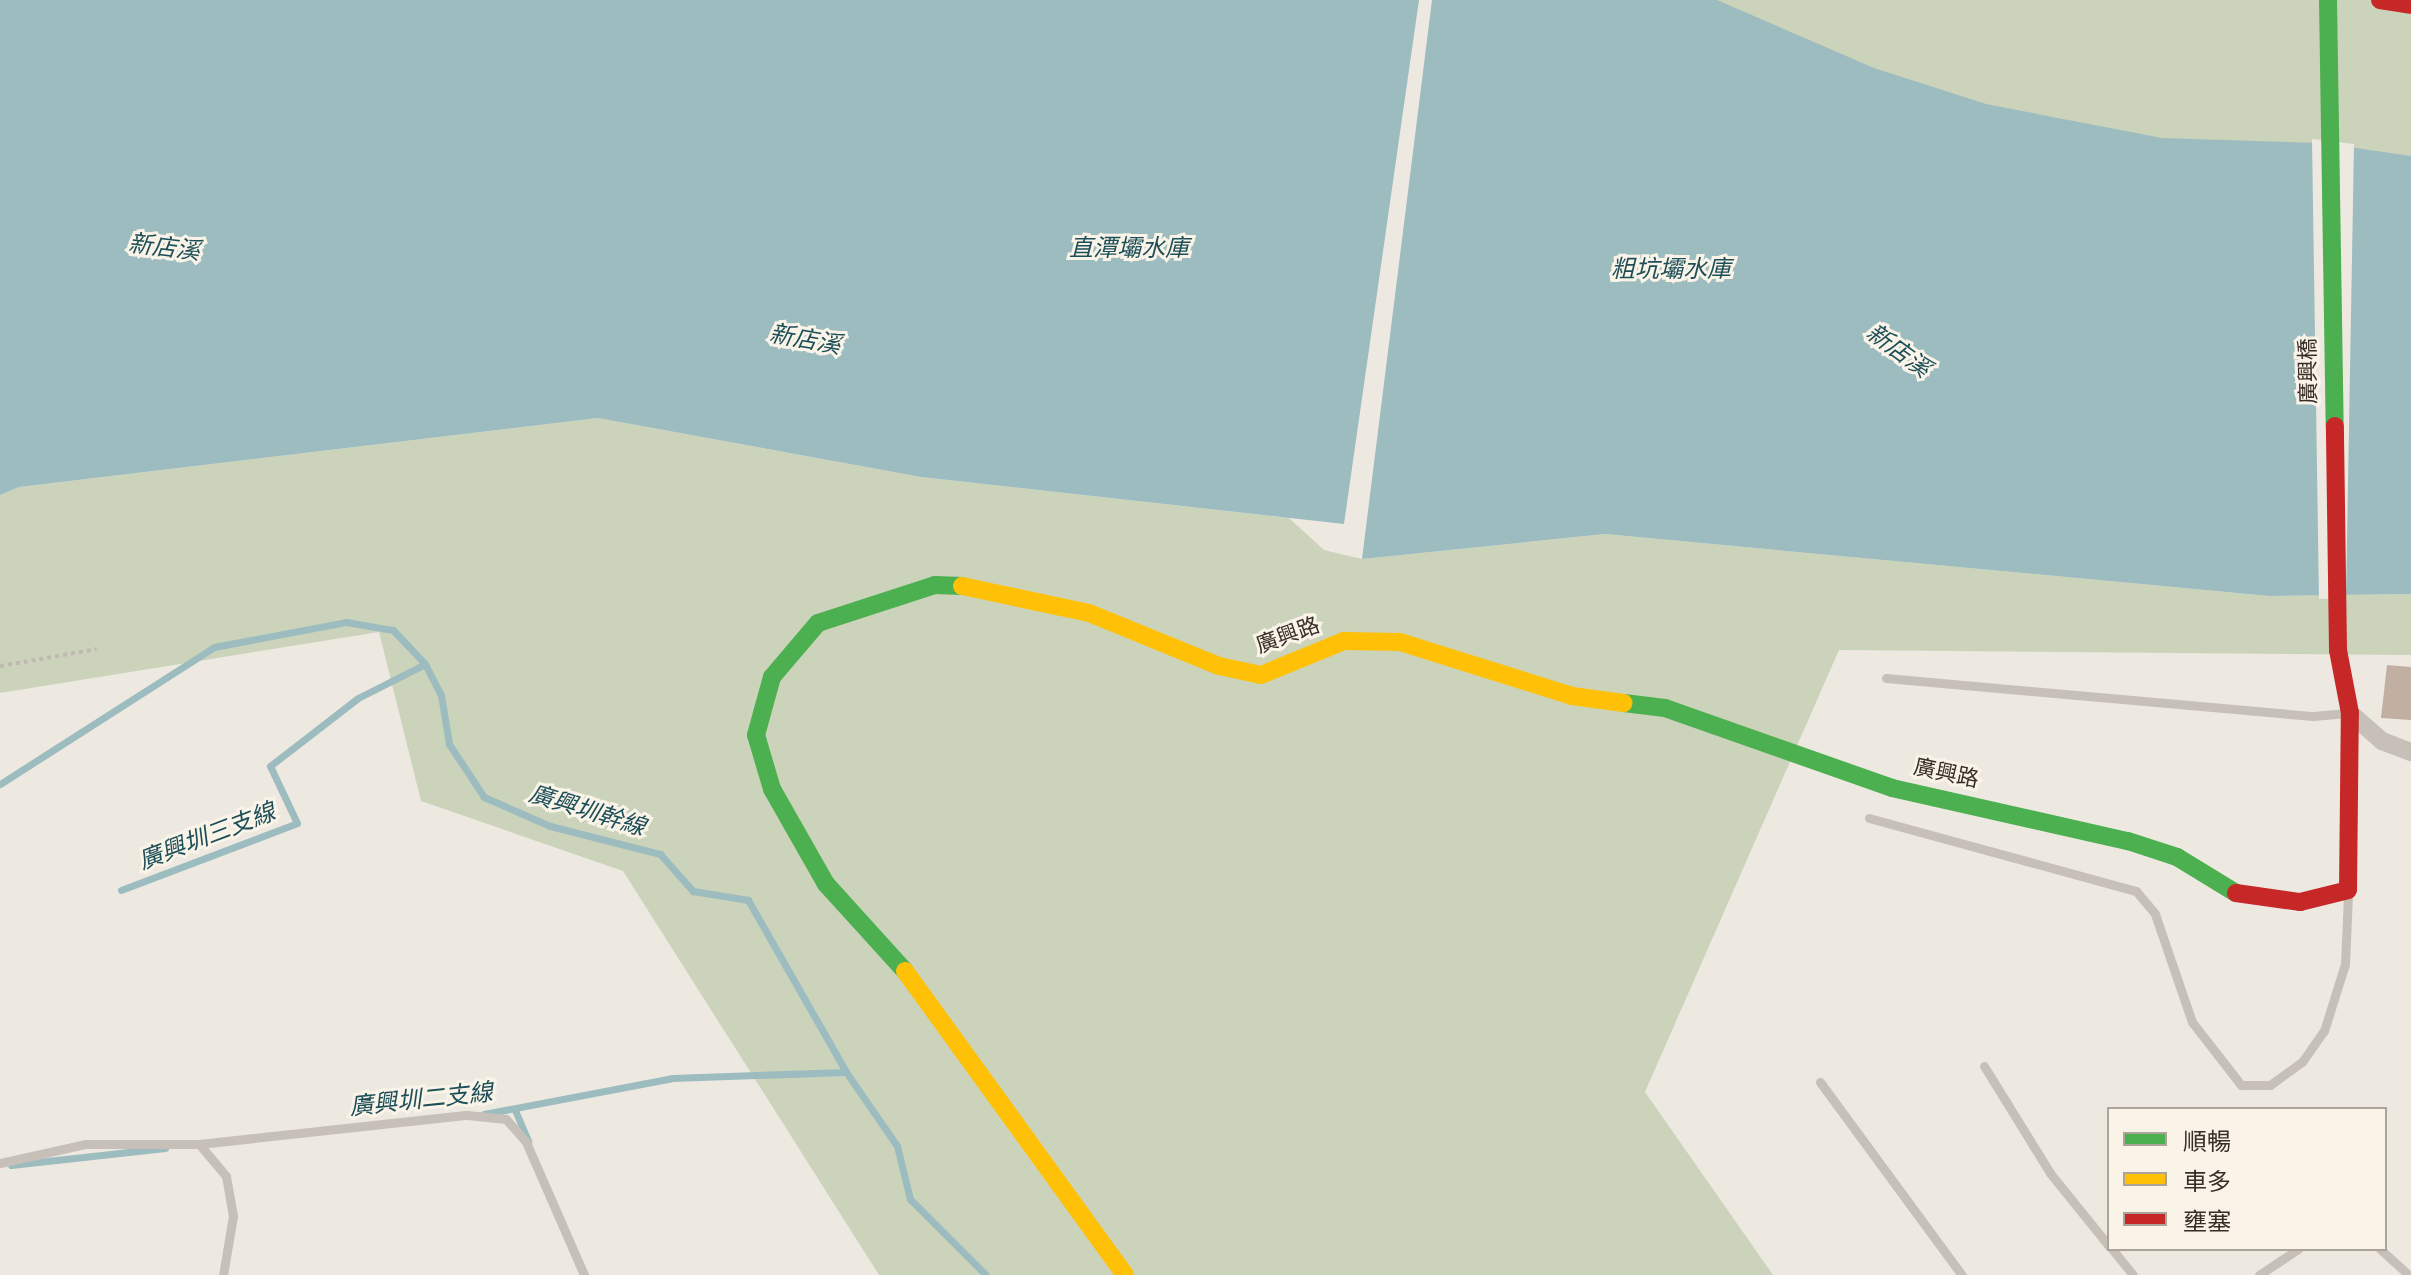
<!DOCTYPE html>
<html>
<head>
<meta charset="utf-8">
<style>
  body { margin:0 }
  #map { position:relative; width:2411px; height:1275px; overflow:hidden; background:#ede9e1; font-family:"Sofia Sans Condensed","Noto Sans TC",sans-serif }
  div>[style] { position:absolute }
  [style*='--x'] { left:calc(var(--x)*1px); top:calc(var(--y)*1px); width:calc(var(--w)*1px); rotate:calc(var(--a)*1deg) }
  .green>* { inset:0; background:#ccd3bb }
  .water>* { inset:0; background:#9cbcbf }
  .pier>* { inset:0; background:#ede9e1 }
  .stream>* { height:7px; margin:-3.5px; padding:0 3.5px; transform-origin:3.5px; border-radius:3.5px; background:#9cbcbf }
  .building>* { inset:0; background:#c1afa2 }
  .path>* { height:4px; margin-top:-2px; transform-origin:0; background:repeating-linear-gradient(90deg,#bfb9b2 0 4px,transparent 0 8px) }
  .lane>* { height:9px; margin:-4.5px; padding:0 4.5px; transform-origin:4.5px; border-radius:4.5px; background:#c6c0b9 }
  .street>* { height:18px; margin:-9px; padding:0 9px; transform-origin:9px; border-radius:9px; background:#c6c0b9 }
  .fast>* { height:18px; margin:-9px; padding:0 9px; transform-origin:9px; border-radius:9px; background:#4caf50 }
  .slow>* { height:18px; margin:-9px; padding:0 9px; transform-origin:9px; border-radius:9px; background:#ffc107 }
  .jam>* { height:18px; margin:-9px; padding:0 9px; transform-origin:9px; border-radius:9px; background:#c62828 }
  span { translate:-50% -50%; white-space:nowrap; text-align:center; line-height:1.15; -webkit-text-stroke:6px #faf3e8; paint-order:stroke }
  .street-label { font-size:22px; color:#372e28 }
  .water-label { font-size:24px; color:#1d4f59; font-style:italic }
  .legend { position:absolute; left:2107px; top:1107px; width:280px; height:144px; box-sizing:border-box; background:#faf3e8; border:2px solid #aca49b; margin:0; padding:10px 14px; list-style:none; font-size:24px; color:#372e28 }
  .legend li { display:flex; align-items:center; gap:16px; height:40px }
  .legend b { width:40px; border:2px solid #aca49b }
</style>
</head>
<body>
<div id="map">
  <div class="green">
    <div style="clip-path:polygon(1603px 0,2411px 0,2411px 473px)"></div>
    <div style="clip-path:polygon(598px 418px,921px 477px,1289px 518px,1324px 550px,1362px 559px,1605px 534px,2269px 596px,2411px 594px,2411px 655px,1839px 650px,1645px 1092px,1773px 1275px,879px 1275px,623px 871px,421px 801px,379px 632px,0 693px,0 495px,19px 487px)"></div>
  </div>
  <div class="water">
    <div style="clip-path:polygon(0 0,1419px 0,1344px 524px,921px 477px,598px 418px,19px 487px,0 495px)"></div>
    <div style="clip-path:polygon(1432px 0,1717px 0,1874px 68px,1986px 104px,2162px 138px,2322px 143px,2411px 156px,2411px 594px,2269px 596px,1605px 534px,1362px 559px)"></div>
  </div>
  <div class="pier">
    <div style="clip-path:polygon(2312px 139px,2354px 144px,2346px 598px,2319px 599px)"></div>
  </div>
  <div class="stream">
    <div style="--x:0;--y:784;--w:254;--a:-32.6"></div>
    <div style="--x:214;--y:647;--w:134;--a:-10.7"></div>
    <div style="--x:346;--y:622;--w:48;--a:9.7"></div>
    <div style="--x:393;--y:630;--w:47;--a:46.7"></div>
    <div style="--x:425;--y:664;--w:35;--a:63"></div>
    <div style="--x:441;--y:695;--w:50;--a:80.7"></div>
    <div style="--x:449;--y:744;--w:64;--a:56.6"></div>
    <div style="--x:484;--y:797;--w:72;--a:23.7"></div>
    <div style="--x:550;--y:826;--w:114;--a:14.3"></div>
    <div style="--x:660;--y:854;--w:50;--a:48.3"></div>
    <div style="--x:693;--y:891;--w:56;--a:9.3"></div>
    <div style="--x:748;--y:900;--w:198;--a:60.3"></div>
    <div style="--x:846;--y:1072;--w:90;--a:55.4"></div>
    <div style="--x:897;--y:1146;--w:55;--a:76.2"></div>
    <div style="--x:910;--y:1199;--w:107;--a:45"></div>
    <div style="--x:121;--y:890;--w:188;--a:-20.8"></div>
    <div style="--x:297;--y:823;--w:63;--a:-115.3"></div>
    <div style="--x:270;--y:766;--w:111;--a:-37.7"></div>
    <div style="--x:358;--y:698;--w:75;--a:-26.9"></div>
    <div style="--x:515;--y:1110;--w:34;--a:67"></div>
    <div style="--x:484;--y:1114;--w:191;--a:-10.8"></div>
    <div style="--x:672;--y:1078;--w:174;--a:-2"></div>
    <div style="--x:11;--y:1165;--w:155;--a:-6.3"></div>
  </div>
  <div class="building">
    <div style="clip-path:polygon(2387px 665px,2411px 667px,2411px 720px,2381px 718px)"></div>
  </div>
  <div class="path">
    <div style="--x:0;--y:666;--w:98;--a:-9.9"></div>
  </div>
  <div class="lane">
    <div style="--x:1886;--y:678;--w:429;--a:5.1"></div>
    <div style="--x:2313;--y:716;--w:37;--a:-5"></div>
    <div style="--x:1869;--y:818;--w:277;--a:15.3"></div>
    <div style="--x:2136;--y:891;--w:30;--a:50"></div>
    <div style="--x:2155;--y:914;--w:114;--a:71.1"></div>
    <div style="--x:2192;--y:1022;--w:80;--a:52.1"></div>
    <div style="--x:2241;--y:1085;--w:29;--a:0"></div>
    <div style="--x:2270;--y:1085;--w:39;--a:-36"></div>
    <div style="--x:2302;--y:1062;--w:38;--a:-55"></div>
    <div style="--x:2324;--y:1031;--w:70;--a:-72.6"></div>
    <div style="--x:2345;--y:964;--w:70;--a:-87.5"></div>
    <div style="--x:1984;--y:1066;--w:126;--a:58.3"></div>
    <div style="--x:2050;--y:1173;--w:94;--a:51.1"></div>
    <div style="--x:1820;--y:1082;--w:240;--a:53.7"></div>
    <div style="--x:199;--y:1144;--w:270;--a:-6.2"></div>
    <div style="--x:467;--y:1115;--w:39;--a:6"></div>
    <div style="--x:506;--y:1119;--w:30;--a:49"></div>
    <div style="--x:526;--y:1142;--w:145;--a:66.4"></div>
    <div style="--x:0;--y:1163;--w:88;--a:-12.5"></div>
    <div style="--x:86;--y:1144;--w:113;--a:0"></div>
    <div style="--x:199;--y:1144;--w:42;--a:49.8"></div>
    <div style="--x:226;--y:1176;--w:41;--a:80.1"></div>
    <div style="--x:233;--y:1216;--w:60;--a:99.6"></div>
    <div style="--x:2112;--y:1249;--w:33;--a:51"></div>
    <div style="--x:2380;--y:1249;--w:39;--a:42"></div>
    <div style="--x:2259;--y:1275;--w:47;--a:-33.7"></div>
  </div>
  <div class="street">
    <div style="--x:2350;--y:713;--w:43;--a:41.2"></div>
    <div style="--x:2382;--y:741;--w:31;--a:21"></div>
  </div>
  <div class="fast">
    <div style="--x:2328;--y:0;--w:426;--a:89.1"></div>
    <div style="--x:1624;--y:703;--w:41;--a:7"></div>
    <div style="--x:1665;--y:708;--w:241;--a:19.4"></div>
    <div style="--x:1892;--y:788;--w:242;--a:12.7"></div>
    <div style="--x:2128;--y:841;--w:52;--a:18.1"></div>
    <div style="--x:2177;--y:857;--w:69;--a:31.4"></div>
    <div style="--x:905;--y:971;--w:118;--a:-132.2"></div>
    <div style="--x:826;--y:884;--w:109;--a:-119.6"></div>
    <div style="--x:772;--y:789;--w:56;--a:-106.5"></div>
    <div style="--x:756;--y:735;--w:60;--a:-74.6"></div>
    <div style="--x:772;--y:677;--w:71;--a:-49.6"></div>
    <div style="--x:818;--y:623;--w:123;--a:-18"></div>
    <div style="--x:935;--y:585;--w:27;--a:2"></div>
  </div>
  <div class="slow">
    <div style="--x:962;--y:586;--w:130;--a:12"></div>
    <div style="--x:1089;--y:613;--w:140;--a:22.2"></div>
    <div style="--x:1219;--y:666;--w:43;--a:12.1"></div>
    <div style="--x:1261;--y:675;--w:90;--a:-22.3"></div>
    <div style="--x:1344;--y:641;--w:56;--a:1"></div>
    <div style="--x:1400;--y:642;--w:180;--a:17.4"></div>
    <div style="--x:1572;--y:696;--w:52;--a:7.7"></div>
    <div style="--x:905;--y:971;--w:375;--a:54.1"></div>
  </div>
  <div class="jam">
    <div style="--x:2380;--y:0;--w:31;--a:9"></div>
    <div style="--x:2236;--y:893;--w:65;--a:8"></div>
    <div style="--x:2300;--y:902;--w:49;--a:-14"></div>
    <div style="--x:2348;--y:890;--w:177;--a:-89.4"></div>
    <div style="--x:2350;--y:713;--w:64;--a:-100.8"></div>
    <div style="--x:2338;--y:650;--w:224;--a:-90.8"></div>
  </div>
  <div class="street-label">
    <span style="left:2309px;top:371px;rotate:-91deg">廣興橋</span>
    <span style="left:1288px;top:636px;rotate:-20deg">廣興路</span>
    <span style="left:1946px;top:774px;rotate:12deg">廣興路</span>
  </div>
  <div class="water-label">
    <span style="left:164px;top:248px;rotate:7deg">新店溪</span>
    <span style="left:1129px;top:249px">直潭壩水庫</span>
    <span style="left:1671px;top:270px">粗坑壩水庫</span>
    <span style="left:805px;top:340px;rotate:10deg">新店溪</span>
    <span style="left:1898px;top:351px;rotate:36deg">新店溪</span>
    <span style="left:587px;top:811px;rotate:17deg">廣興圳幹線</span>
    <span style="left:207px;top:837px;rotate:-21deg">廣興圳三支線</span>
    <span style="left:421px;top:1100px;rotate:-6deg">廣興圳二支線</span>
  </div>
  <ul class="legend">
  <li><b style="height:10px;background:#4caf50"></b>順暢</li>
  <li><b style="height:10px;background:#ffc107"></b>車多</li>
  <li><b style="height:10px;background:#c62828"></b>壅塞</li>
  </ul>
</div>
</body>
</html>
